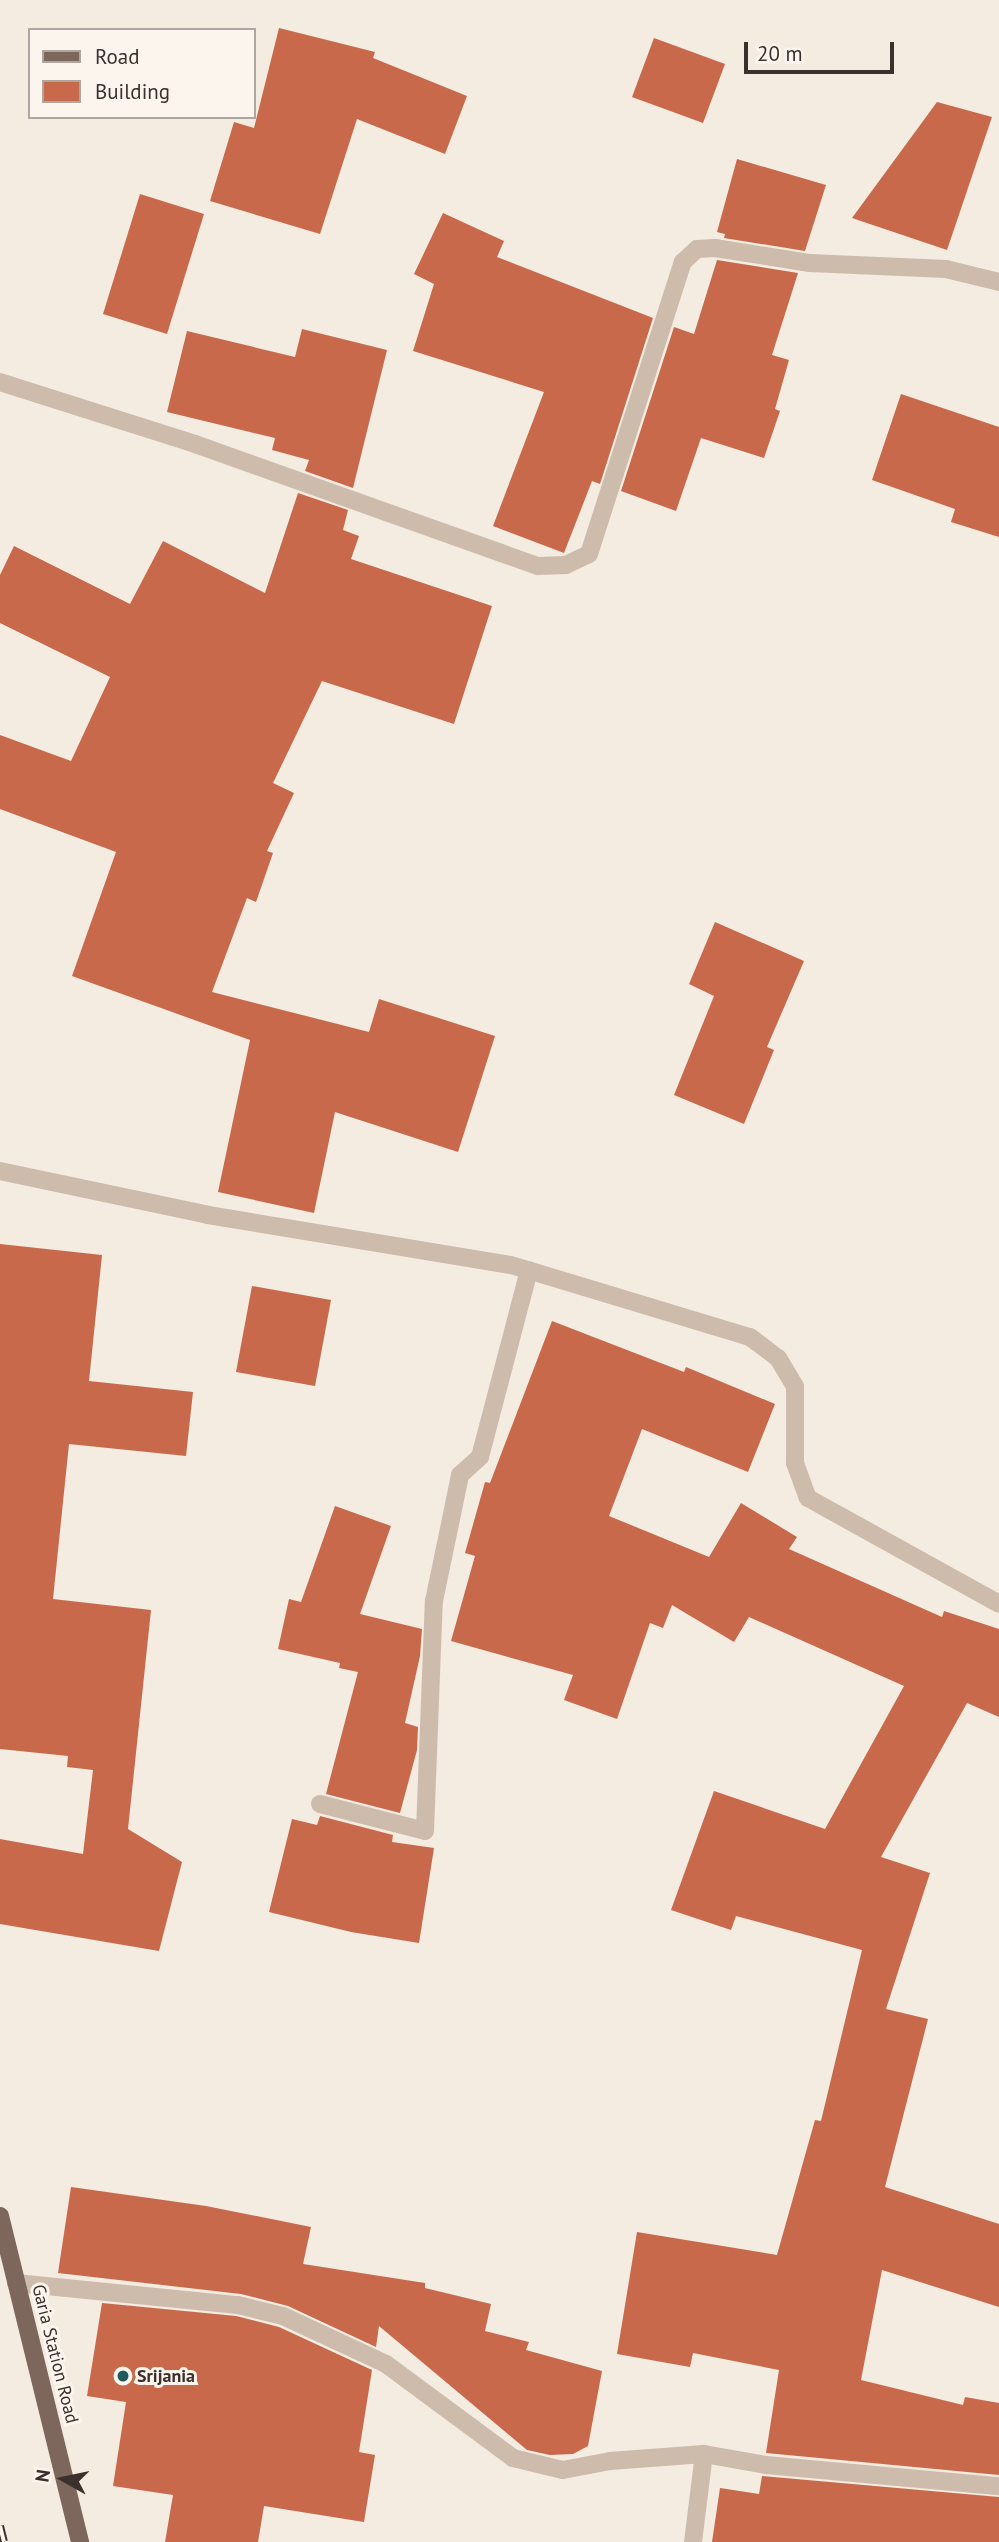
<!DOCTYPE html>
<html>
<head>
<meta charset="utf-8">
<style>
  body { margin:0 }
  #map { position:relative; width:999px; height:2542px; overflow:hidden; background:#f4ebe1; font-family:"PT Sans",sans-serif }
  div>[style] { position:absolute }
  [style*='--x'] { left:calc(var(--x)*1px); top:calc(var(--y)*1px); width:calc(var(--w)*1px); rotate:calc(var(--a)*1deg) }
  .building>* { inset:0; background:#c8694b }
  .minor>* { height:18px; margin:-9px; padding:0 9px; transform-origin:9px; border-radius:9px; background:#cdbbac }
  .major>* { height:18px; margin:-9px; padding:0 9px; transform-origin:9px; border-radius:9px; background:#7d675c }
  .rail>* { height:8px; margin-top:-4px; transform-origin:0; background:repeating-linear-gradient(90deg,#fbf5ee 0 16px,#3b302b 0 32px); box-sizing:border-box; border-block:2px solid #3b302b }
  .dots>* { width:19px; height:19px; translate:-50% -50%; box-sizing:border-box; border:4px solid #fbf5ee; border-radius:50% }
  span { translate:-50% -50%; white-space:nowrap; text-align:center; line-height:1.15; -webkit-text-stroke:6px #fbf5ee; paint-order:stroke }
  .street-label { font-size:18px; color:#3b302b }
  .poi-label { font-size:18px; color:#3b302b; font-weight:700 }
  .left { translate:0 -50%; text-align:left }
  .legend { position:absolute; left:28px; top:28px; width:228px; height:91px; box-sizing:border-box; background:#fbf5ee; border:2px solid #aea6a0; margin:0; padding:9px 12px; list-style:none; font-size:21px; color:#3b302b }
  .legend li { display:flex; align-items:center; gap:14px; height:35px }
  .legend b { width:35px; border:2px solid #aea6a0 }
  .north { position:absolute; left:28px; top:2444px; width:70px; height:70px; -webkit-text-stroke:5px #fbf5ee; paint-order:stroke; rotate:279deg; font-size:19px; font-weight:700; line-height:28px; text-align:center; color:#3b302b }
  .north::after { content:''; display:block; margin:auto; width:24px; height:32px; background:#3b302b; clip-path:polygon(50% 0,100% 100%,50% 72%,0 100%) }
  .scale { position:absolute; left:744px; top:42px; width:150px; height:32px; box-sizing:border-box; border:4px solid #3b302b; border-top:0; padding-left:9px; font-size:21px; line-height:24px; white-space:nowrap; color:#3b302b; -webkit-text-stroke:5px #fbf5ee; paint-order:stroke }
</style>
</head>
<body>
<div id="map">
  <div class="building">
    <div style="clip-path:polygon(279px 28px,375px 52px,373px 58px,467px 96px,445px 154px,357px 119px,320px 234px,210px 201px,234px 122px,254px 128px)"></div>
    <div style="clip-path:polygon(654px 38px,725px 64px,703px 123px,632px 97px)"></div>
    <div style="clip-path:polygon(937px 102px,992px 117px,947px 250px,852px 218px)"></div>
    <div style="clip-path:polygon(737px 159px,826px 185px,805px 251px,724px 238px,725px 234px,717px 232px)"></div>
    <div style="clip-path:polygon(140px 194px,204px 214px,167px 334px,103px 314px)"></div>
    <div style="clip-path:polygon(443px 213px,504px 241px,497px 257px,653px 318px,600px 484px,592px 481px,564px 553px,493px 526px,544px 392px,413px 351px,434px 284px,414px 274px)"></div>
    <div style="clip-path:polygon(717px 260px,798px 273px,772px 355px,789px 360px,775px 409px,780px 411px,764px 458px,701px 438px,676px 511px,621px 491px,674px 327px,694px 334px)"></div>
    <div style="clip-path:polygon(302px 329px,387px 350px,353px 488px,305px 471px,309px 460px,272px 450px,275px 438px,167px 412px,187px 331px,295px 357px)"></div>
    <div style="clip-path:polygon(901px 394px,999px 427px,999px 537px,951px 522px,955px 509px,872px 480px)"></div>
    <div style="clip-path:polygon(298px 493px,348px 510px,343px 530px,359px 536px,351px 559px,492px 606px,454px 724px,322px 681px,273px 783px,294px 793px,267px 851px,273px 853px,256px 902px,247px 898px,212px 992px,369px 1032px,379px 999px,495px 1036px,458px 1152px,335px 1112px,314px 1213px,218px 1192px,250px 1040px,72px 976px,116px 852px,0 809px,0 735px,71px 761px,110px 677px,0 623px,0 575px,14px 546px,130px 604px,163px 541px,265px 593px)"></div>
    <div style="clip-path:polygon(715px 922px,804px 961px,767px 1047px,774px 1050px,744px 1124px,674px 1095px,714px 996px,689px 984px)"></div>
    <div style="clip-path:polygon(0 1244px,102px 1255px,89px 1381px,193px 1392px,186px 1456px,69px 1444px,53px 1599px,151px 1610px,128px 1829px,182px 1862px,159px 1951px,0 1924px,0 1839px,83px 1854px,93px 1770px,67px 1767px,68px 1756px,0 1749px)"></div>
    <div style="clip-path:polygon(252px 1286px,331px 1300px,315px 1386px,236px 1372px)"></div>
    <div style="clip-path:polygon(552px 1321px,684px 1372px,686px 1367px,775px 1404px,748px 1472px,642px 1429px,609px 1516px,709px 1557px,741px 1503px,797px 1537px,789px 1549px,942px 1617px,944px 1611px,999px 1629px,999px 1717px,967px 1703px,881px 1857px,930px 1873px,886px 2009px,928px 2019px,885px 2187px,999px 2224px,999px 2307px,882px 2270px,861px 2380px,963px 2405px,965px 2397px,999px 2403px,999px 2475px,766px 2453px,779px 2370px,693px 2353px,690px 2367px,617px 2354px,637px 2232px,777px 2255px,815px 2120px,821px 2121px,862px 1950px,736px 1916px,731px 1930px,671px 1910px,714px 1791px,825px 1829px,904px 1686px,749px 1617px,734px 1642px,672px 1605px,663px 1628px,650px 1623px,617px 1719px,564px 1700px,573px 1675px,451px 1641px,475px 1556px,465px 1553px,485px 1482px,490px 1483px)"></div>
    <div style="clip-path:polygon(335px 1506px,391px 1526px,360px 1614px,422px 1629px,420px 1656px,405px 1723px,418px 1727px,417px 1750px,400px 1813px,326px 1794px,358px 1672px,339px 1668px,340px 1663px,278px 1649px,289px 1599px,301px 1602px)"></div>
    <div style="clip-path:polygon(320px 1816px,393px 1835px,392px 1842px,434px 1848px,419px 1943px,351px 1932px,269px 1912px,292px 1819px,317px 1825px)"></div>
    <div style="clip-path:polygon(71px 2187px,206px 2206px,311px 2227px,303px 2264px,425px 2283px,425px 2288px,491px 2304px,485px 2331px,529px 2342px,526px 2350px,602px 2371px,588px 2446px,573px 2454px,550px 2455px,527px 2450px,379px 2326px,376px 2347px,288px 2306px,241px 2294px,58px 2273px)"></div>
    <div style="clip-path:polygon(102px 2303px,236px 2316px,279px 2327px,372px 2370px,359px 2452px,375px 2455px,364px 2522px,264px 2506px,258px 2542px,165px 2542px,173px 2495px,113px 2486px,126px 2402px,87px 2396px)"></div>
    <div style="clip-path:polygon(762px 2476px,999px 2497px,999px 2542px,712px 2542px,720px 2488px,759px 2494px)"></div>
  </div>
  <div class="minor">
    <div style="--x:0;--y:382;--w:205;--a:17.6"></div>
    <div style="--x:195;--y:444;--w:364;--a:19.6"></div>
    <div style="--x:538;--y:566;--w:28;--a:-2"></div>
    <div style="--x:566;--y:565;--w:25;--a:-26"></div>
    <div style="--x:589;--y:554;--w:307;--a:-72.2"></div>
    <div style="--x:683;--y:262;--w:19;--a:-43"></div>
    <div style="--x:697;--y:249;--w:18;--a:-3"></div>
    <div style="--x:715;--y:248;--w:96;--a:9"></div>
    <div style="--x:810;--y:263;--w:136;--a:2.5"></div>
    <div style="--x:946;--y:269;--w:55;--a:13.8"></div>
    <div style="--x:0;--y:1171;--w:213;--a:11.9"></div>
    <div style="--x:208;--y:1215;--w:307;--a:9.4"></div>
    <div style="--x:511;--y:1265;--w:250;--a:16.8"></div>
    <div style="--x:750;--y:1337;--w:35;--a:37"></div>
    <div style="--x:778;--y:1358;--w:33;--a:59"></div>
    <div style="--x:795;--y:1386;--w:77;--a:90"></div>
    <div style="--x:795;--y:1463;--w:37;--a:70"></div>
    <div style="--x:808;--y:1498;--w:218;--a:29"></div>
    <div style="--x:320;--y:1804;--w:108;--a:14.4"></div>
    <div style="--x:425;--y:1831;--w:230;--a:-87.8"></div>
    <div style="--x:434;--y:1601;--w:129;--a:-78.3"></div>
    <div style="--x:460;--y:1475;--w:27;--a:-42"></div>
    <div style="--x:480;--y:1457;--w:193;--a:-75.3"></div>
    <div style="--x:16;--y:2283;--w:223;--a:5.7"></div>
    <div style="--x:238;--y:2305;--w:46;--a:13.7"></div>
    <div style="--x:283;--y:2316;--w:114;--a:25"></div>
    <div style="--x:386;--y:2364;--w:158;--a:36.5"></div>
    <div style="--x:513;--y:2458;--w:51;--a:13.5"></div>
    <div style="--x:563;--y:2470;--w:48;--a:-10.8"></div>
    <div style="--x:610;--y:2461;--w:94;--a:-4.3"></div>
    <div style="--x:693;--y:2542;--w:89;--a:-82.9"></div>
    <div style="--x:704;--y:2454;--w:63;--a:10.1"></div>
    <div style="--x:766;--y:2465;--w:234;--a:5.2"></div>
  </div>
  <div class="major">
    <div style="--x:0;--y:2216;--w:336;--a:76.2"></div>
  </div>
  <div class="rail">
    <div style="--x:0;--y:2526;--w:16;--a:76"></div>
  </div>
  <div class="dots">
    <div style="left:123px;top:2376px;background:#1f5a5e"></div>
  </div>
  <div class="street-label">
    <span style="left:55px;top:2354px;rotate:76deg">Garia Station Road</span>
  </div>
  <div class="poi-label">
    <span class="left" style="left:137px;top:2376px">Srijania</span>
  </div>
  <ul class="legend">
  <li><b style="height:9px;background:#7d675c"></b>Road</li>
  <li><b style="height:19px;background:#c8694b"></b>Building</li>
  </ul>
  <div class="north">N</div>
  <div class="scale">20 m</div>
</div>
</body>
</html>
